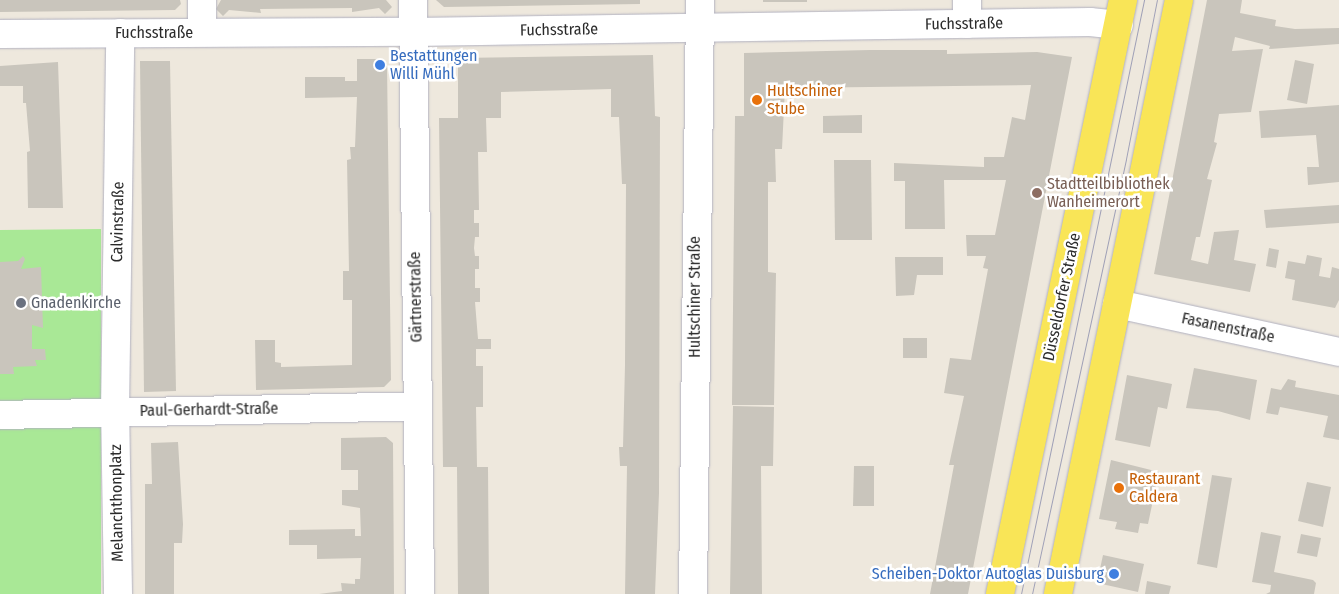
<!DOCTYPE html>
<html>
<head>
<meta charset="utf-8">
<style>
  body { margin:0 }
  #map { position:relative; width:1339px; height:594px; overflow:hidden; background:#eee8dd; font-family:"Fira Sans Condensed",sans-serif }
  div>[style] { position:absolute }
  [style*='--x'] { left:calc(var(--x)*1px); top:calc(var(--y)*1px); width:calc(var(--w)*1px); rotate:calc(var(--a)*1deg) }
  .green>* { inset:0; background:#a9e896 }
  .building>* { inset:0; background:#c9c5bc }
  .roads { filter:drop-shadow(0 0 1px #b1b1c0) drop-shadow(0 0 1px #b1b1c0) }
  .minor>* { height:28px; margin:-14px; padding:0 14px; transform-origin:14px; border-radius:14px; background:#fff }
  .major>* { height:28px; margin:-14px; padding:0 14px; transform-origin:14px; border-radius:14px; background:#f9e557 }
  .tram>* { height:1px; margin:-0.5px; padding:0 0.5px; transform-origin:0.5px; border-radius:0.5px; background:#9fa0b7 }
  .dots>* { width:14px; height:14px; translate:-50% -50%; box-sizing:border-box; border:2px solid #fff; border-radius:50% }
  span { translate:-50% -50%; white-space:nowrap; text-align:center; line-height:1.15; -webkit-text-stroke:5px #fff; paint-order:stroke }
  .street-label { font-size:16px; color:#2b2b2b }
  .shop-label { font-size:16px; color:#366cbe }
  .left { translate:0 -50%; text-align:left }
  .right { translate:-100% -50%; text-align:right }
  .food-label { font-size:16px; color:#c56008 }
  .education-label { font-size:16px; color:#785e54 }
  .worship-label { font-size:16px; color:#5b616d }
</style>
</head>
<body>
<div id="map">
  <div class="green">
    <div style="clip-path:polygon(101px 229px,101px 594px,0 594px,0 230px)"></div>
  </div>
  <div class="building">
    <div style="clip-path:polygon(0 0,180px 0,181px 4px,175px 10px,0 12px)"></div>
    <div style="clip-path:polygon(221px 0,386px 0,392px 7px,385px 14px,379px 8px,352px 12px,352px 8px,260px 9px,261px 13px,229px 10px,223px 16px,216px 9px)"></div>
    <div style="clip-path:polygon(436px 0,640px 0,640px 4px,444px 7px)"></div>
    <div style="clip-path:polygon(763px 0,807px 0,807px 2px,763px 2px)"></div>
    <div style="clip-path:polygon(1207px 0,1242px 0,1240px 13px,1276px 20px,1275px 26px,1295px 29px,1339px 28px,1339px 44px,1269px 49px,1270px 46px,1235px 37px,1232px 51px,1263px 49px,1251px 112px,1219px 114px,1214px 142px,1217px 143px,1207px 179px,1212px 180px,1200px 237px,1196px 237px,1191px 260px,1208px 264px,1214px 232px,1239px 230px,1234px 260px,1256px 264px,1250px 292px,1154px 274px)"></div>
    <div style="clip-path:polygon(870px 50px,947px 50px,947px 54px,1037px 52px,1072px 57px,968px 594px,930px 594px,954px 465px,949px 465px,964px 396px,944px 393px,950px 358px,971px 360px,988px 269px,983px 268px,986px 256px,967px 256px,966px 235px,995px 235px,1006px 180px,944px 180px,945px 229px,905px 229px,905px 181px,894px 181px,894px 163px,984px 167px,984px 157px,1004px 157px,1012px 117px,1025px 120px,1031px 85px,785px 88px,782px 149px,775px 149px,776px 182px,768px 182px,768px 272px,776px 273px,774px 405px,732px 405px,735px 116px,744px 116px,744px 53px)"></div>
    <div style="clip-path:polygon(653px 55px,655px 116px,660px 117px,659px 493px,655px 594px,625px 594px,627px 466px,620px 466px,619px 447px,623px 447px,625px 365px,626px 184px,622px 184px,619px 117px,611px 117px,611px 89px,501px 92px,501px 118px,486px 118px,487px 152px,478px 152px,479px 210px,474px 210px,474px 223px,479px 223px,479px 237px,475px 237px,474px 248px,475px 256px,479px 256px,479px 269px,475px 269px,475px 288px,480px 288px,480px 302px,475px 302px,478px 339px,491px 339px,491px 349px,476px 349px,476px 366px,483px 366px,483px 407px,476px 407px,477px 467px,488px 467px,489px 594px,458px 594px,457px 467px,443px 467px,439px 118px,458px 118px,458px 58px)"></div>
    <div style="clip-path:polygon(357px 59px,381px 59px,387px 64px,391px 380px,384px 387px,256px 390px,255px 340px,275px 340px,275px 362px,281px 363px,281px 367px,352px 365px,352px 300px,343px 300px,343px 271px,349px 271px,347px 160px,351px 159px,350px 147px,355px 147px,357px 97px,305px 98px,305px 77px,345px 77px,345px 81px,357px 81px)"></div>
    <div style="clip-path:polygon(1295px 60px,1314px 64px,1307px 104px,1287px 100px)"></div>
    <div style="clip-path:polygon(140px 61px,170px 61px,176px 391px,144px 392px)"></div>
    <div style="clip-path:polygon(58px 62px,63px 208px,28px 208px,27px 152px,30px 151px,26px 103px,23px 103px,23px 86px,0 86px,0 66px)"></div>
    <div style="clip-path:polygon(1339px 105px,1339px 182px,1308px 185px,1307px 167px,1319px 167px,1316px 135px,1261px 138px,1259px 111px)"></div>
    <div style="clip-path:polygon(862px 115px,862px 133px,823px 133px,823px 116px)"></div>
    <div style="clip-path:polygon(834px 160px,871px 160px,872px 240px,835px 240px)"></div>
    <div style="clip-path:polygon(1339px 205px,1339px 223px,1266px 228px,1264px 210px)"></div>
    <div style="clip-path:polygon(1269px 248px,1279px 250px,1276px 268px,1266px 266px)"></div>
    <div style="clip-path:polygon(1307px 255px,1322px 258px,1319px 276px,1330px 278px,1332px 267px,1339px 269px,1339px 300px,1335px 308px,1292px 300px,1295px 280px,1285px 278px,1288px 261px,1305px 264px)"></div>
    <div style="clip-path:polygon(23px 256px,25px 259px,21px 269px,41px 267px,43px 328px,32px 325px,32px 349px,45px 349px,46px 360px,35px 360px,37px 366px,13px 367px,14px 374px,0 374px,0 262px,18px 261px)"></div>
    <div style="clip-path:polygon(895px 257px,943px 257px,943px 275px,917px 275px,914px 295px,896px 296px)"></div>
    <div style="clip-path:polygon(903px 338px,927px 338px,927px 358px,903px 358px)"></div>
    <div style="clip-path:polygon(1194px 368px,1257px 380px,1250px 420px,1218px 411px,1186px 408px)"></div>
    <div style="clip-path:polygon(1127px 375px,1172px 384px,1167px 409px,1158px 407px,1150px 447px,1115px 440px)"></div>
    <div style="clip-path:polygon(1288px 379px,1296px 381px,1295px 387px,1339px 395px,1339px 440px,1323px 437px,1328px 416px,1280px 407px,1278px 415px,1266px 413px,1271px 388px,1281px 390px)"></div>
    <div style="clip-path:polygon(733px 406px,774px 407px,773px 466px,761px 466px,762px 594px,730px 594px)"></div>
    <div style="clip-path:polygon(386px 437px,393px 443px,394px 594px,319px 594px,342px 591px,341px 583px,355px 584px,355px 579px,360px 579px,361px 558px,317px 559px,317px 545px,289px 545px,289px 530px,355px 529px,355px 536px,361px 536px,360px 508px,342px 505px,342px 490px,358px 490px,358px 470px,341px 470px,341px 438px)"></div>
    <div style="clip-path:polygon(178px 442px,183px 524px,182px 543px,174px 543px,174px 594px,145px 594px,145px 484px,152px 484px,151px 443px)"></div>
    <div style="clip-path:polygon(1111px 460px,1159px 472px,1148px 524px,1140px 523px,1138px 533px,1115px 529px,1117px 522px,1099px 519px)"></div>
    <div style="clip-path:polygon(854px 466px,874px 466px,874px 506px,853px 506px)"></div>
    <div style="clip-path:polygon(1212px 475px,1232px 478px,1217px 568px,1197px 564px)"></div>
    <div style="clip-path:polygon(1307px 482px,1331px 487px,1323px 527px,1298px 521px)"></div>
    <div style="clip-path:polygon(1261px 532px,1281px 536px,1274px 572px,1313px 580px,1316px 583px,1314px 594px,1266px 594px,1270px 592px,1271px 585px,1252px 582px)"></div>
    <div style="clip-path:polygon(1301px 534px,1321px 538px,1317px 557px,1297px 553px)"></div>
    <div style="clip-path:polygon(1103px 555px,1144px 564px,1138px 592px,1097px 583px)"></div>
    <div style="clip-path:polygon(1147px 581px,1171px 586px,1169px 594px,1145px 594px)"></div>
  </div>
  <div class="roads">
    <div class="minor">
      <div style="--x:202;--y:0;--w:32;--a:90"></div>
      <div style="--x:413;--y:0;--w:594;--a:89.32"></div>
      <div style="--x:967;--y:24;--w:24;--a:-90"></div>
      <div style="--x:0;--y:34;--w:413;--a:-0.3"></div>
      <div style="--x:413;--y:32;--w:677;--a:-0.85"></div>
      <div style="--x:1090;--y:22;--w:29;--a:6"></div>
      <div style="--x:1117;--y:304;--w:227;--a:12.2"></div>
      <div style="--x:0;--y:415;--w:417;--a:-1.2"></div>
      <div style="--x:118;--y:594;--w:182;--a:-90.9"></div>
      <div style="--x:115;--y:412;--w:379;--a:-89.2"></div>
      <div style="--x:693;--y:594;--w:594;--a:-89.32"></div>
    </div>
    <div class="major">
      <div style="--x:1000;--y:594;--w:607;--a:-78.3"></div>
      <div style="--x:1058;--y:594;--w:606;--a:-78.49"></div>
    </div>
  </div>
  <div class="tram">
    <div style="--x:1021;--y:594;--w:607;--a:-78.3"></div>
    <div style="--x:1032;--y:594;--w:445;--a:-77.8"></div>
    <div style="--x:1126;--y:159;--w:162;--a:-79"></div>
  </div>
  <div class="dots">
    <div style="left:380px;top:65px;background:#3f7fe0"></div>
    <div style="left:757px;top:100px;background:#e8710a"></div>
    <div style="left:1037px;top:193px;background:#8d6e63"></div>
    <div style="left:21px;top:303px;background:#6b7280"></div>
    <div style="left:1119px;top:488px;background:#e8710a"></div>
    <div style="left:1114px;top:574px;background:#3f7fe0"></div>
  </div>
  <div class="street-label">
    <span style="left:964px;top:24px;rotate:-1deg">Fuchsstraße</span>
    <span style="left:559px;top:30px;rotate:-1deg">Fuchsstraße</span>
    <span style="left:154px;top:33px">Fuchsstraße</span>
    <span style="left:118px;top:222px;rotate:-89deg">Calvinstraße</span>
    <span style="left:416px;top:297px;rotate:-91deg">Gärtnerstraße</span>
    <span style="left:695px;top:297px;rotate:-90deg">Hultschiner Straße</span>
    <span style="left:1062px;top:297px;rotate:-78deg">Düsseldorfer Straße</span>
    <span style="left:1228px;top:328px;rotate:12deg">Fasanenstraße</span>
    <span style="left:209px;top:410px;rotate:-1deg">Paul-Gerhardt-Straße</span>
    <span style="left:117px;top:503px;rotate:-91deg">Melanchthonplatz</span>
  </div>
  <div class="shop-label">
    <span class="left" style="left:390px;top:65px">Bestattungen<br>Willi Mühl</span>
    <span class="right" style="left:1104px;top:574px">Scheiben-Doktor Autoglas Duisburg</span>
  </div>
  <div class="food-label">
    <span class="left" style="left:767px;top:100px">Hultschiner<br>Stube</span>
    <span class="left" style="left:1129px;top:488px">Restaurant<br>Caldera</span>
  </div>
  <div class="education-label">
    <span class="left" style="left:1047px;top:193px">Stadtteilbibliothek<br>Wanheimerort</span>
  </div>
  <div class="worship-label">
    <span class="left" style="left:31px;top:303px">Gnadenkirche</span>
  </div>
</div>
</body>
</html>
